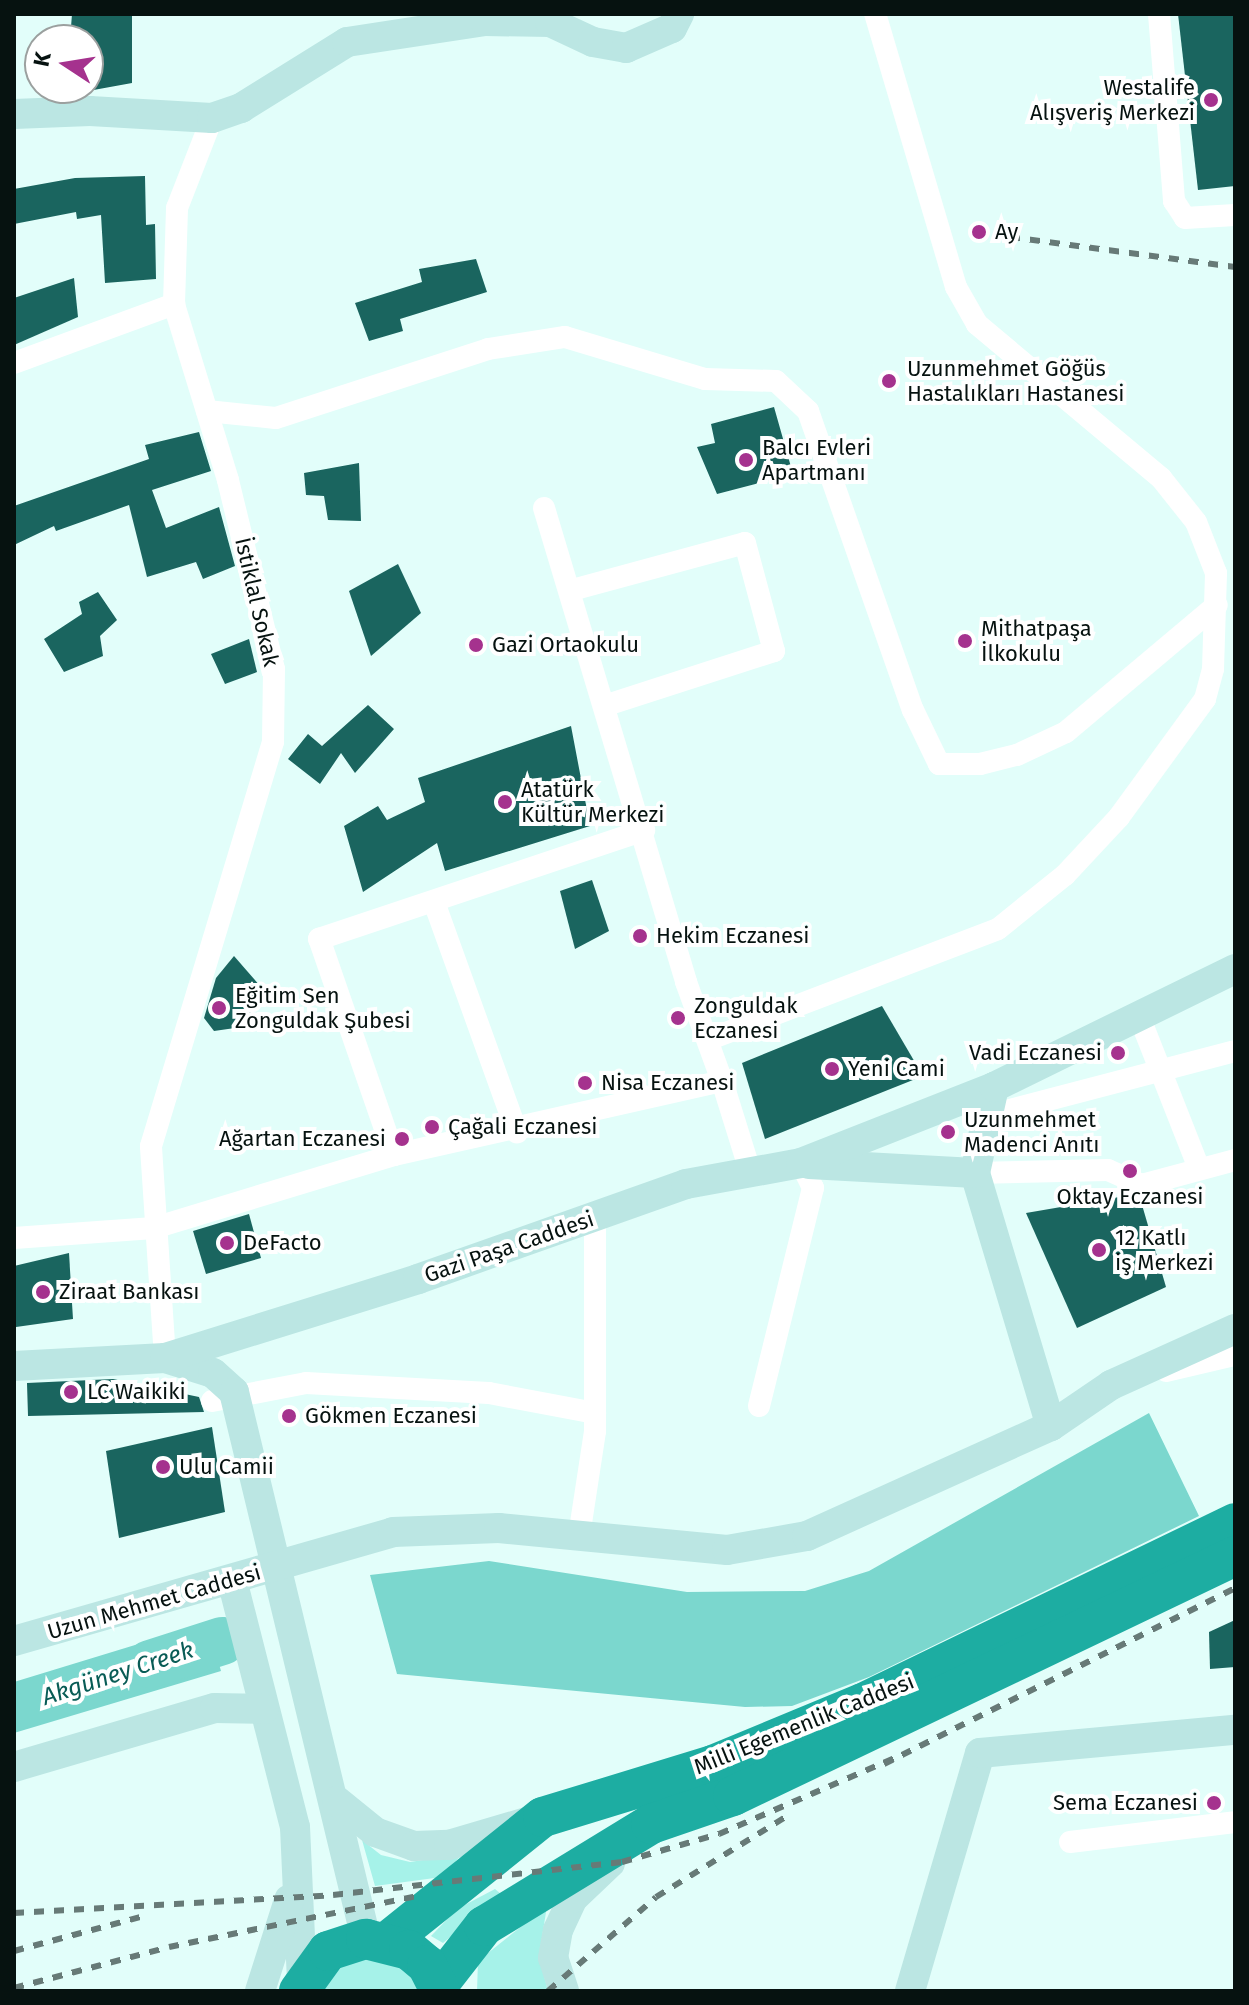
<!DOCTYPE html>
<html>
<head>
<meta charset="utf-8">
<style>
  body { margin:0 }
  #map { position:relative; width:1249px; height:2005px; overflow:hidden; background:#e2fefa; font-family:"Fira Sans",sans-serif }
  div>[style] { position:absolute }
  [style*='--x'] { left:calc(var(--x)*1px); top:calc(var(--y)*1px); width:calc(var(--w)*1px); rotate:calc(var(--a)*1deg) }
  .green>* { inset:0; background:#a6f2e9 }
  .water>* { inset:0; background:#7bd7ce }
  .river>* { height:48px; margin:-24px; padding:0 24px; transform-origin:24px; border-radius:24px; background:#7bd7ce }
  .building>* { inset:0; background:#1a655f }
  .street>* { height:22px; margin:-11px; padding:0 11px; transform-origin:11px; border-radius:11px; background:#fff }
  .secondary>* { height:30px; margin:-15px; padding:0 15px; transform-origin:15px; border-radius:15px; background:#bbe6e3 }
  .highway>* { height:40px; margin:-20px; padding:0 20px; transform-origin:20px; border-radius:20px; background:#1dada2 }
  .rail>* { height:6px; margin-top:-3px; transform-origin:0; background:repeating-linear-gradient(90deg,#677a77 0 10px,transparent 0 20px) }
  .dots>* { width:22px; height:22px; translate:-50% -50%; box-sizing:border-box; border:4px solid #fff; border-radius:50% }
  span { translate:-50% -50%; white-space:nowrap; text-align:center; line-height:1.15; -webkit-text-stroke:8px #fff; paint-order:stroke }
  .poi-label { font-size:22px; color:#061210 }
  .right { translate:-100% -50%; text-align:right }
  .left { translate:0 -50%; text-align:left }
  .street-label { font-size:22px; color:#061210 }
  .water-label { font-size:24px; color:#095c56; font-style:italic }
  .frame { position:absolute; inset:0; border:16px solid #061210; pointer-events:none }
  .north { position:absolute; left:24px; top:24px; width:80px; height:80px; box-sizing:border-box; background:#fff; border:2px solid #9ba09f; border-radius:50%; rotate:282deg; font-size:22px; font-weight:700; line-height:32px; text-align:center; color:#061210 }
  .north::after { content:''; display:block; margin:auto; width:28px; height:36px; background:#a5328e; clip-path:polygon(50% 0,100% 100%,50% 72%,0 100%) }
</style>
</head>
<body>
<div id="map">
  <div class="green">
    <div style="clip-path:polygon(362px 1840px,381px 1855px,410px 1862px,462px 1854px,442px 1877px,375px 1886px)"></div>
    <div style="clip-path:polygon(495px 1889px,501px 1894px,443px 1943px,431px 1936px,457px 1909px)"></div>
    <div style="clip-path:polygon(547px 1906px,539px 1956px,548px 1991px,477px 1991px,478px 1961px)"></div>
    <div style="clip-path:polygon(386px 1952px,428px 1991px,310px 1991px,332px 1962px)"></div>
  </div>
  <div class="water">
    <div style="clip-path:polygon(1149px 1413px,1199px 1516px,869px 1677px,792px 1706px,745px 1707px,397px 1674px,370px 1575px,489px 1561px,687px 1592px,805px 1591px,869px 1571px)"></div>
    <div style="clip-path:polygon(207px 1623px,221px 1671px,14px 1733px,14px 1682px)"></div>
  </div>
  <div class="river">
    <div style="--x:150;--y:1664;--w:76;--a:-17.7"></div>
  </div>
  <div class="building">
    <div style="clip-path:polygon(72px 14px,132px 14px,132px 83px,88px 91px,88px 40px,70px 40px)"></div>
    <div style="clip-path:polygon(1178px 14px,1235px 14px,1235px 186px,1198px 190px)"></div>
    <div style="clip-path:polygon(145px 176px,146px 225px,155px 224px,156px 279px,105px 283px,101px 215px,77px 219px,76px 212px,14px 224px,14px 189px,75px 178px)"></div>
    <div style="clip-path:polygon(476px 259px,487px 292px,400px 319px,403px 331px,369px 341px,355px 303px,422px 282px,419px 269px)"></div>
    <div style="clip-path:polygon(74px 278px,78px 317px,14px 345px,14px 298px)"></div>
    <div style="clip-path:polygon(774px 407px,793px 474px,717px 494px,697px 447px,715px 443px,711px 424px)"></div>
    <div style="clip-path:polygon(199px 432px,211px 471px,152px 490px,166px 528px,219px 507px,235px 566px,203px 579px,196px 562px,147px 577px,129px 505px,56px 531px,54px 526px,14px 545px,14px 506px,149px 459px,145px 445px)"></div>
    <div style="clip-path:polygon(359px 463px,361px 521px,328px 520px,324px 496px,306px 495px,304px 473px)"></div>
    <div style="clip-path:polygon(398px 564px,421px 613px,371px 656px,349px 591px)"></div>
    <div style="clip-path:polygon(98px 592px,117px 620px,100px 636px,103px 656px,64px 672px,44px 639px,82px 614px,79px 602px)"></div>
    <div style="clip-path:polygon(249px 639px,257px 672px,225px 684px,211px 654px)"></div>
    <div style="clip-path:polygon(368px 705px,394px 729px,355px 773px,341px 753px,320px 784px,288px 759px,308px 734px,322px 746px)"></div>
    <div style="clip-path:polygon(571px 726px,590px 826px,445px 871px,437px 843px,363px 892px,344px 826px,378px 806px,387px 820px,425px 802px,418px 778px)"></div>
    <div style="clip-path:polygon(592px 880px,609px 931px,575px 949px,560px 891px)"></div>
    <div style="clip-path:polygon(234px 956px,268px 995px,235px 1028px,214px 1031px,204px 1018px,216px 978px)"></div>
    <div style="clip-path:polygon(882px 1006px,923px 1076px,765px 1139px,742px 1063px)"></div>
    <div style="clip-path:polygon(1131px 1195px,1140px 1198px,1166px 1287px,1077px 1328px,1026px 1213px)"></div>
    <div style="clip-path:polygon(249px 1214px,261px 1258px,206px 1274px,193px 1231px)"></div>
    <div style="clip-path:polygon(69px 1253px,73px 1319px,16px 1327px,14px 1266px)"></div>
    <div style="clip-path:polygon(113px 1379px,199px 1397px,204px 1412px,28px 1416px,27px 1383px)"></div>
    <div style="clip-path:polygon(212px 1427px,225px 1512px,119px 1538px,106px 1451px)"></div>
    <div style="clip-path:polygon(1235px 1620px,1235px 1667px,1210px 1669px,1209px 1632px)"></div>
  </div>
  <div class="street">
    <div style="--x:1159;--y:14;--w:188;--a:85.4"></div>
    <div style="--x:1174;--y:201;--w:20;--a:57"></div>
    <div style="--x:1185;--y:218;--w:50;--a:-3.4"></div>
    <div style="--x:14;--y:363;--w:171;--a:-20.2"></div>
    <div style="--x:207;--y:411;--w:69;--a:5.8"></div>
    <div style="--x:276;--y:418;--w:223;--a:-18"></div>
    <div style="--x:488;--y:349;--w:78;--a:-8.9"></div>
    <div style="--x:565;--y:337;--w:146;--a:16.7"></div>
    <div style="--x:705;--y:379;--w:71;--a:1.6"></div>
    <div style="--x:776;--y:381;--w:44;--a:43.2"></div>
    <div style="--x:808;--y:411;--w:317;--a:70.7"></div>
    <div style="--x:913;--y:710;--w:60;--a:64.3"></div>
    <div style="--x:939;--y:764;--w:41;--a:0"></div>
    <div style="--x:980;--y:764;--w:38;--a:-14"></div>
    <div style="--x:1017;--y:755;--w:54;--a:-25.1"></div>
    <div style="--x:1066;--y:732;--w:197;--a:-40.1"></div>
    <div style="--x:544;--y:508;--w:495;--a:73.3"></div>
    <div style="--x:686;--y:982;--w:105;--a:70"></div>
    <div style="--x:572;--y:590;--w:179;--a:-15.2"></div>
    <div style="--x:745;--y:543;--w:112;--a:75"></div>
    <div style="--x:774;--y:651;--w:176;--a:162.1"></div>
    <div style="--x:434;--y:902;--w:245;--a:70.2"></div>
    <div style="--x:1139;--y:1016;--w:163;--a:68.5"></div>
    <div style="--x:710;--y:1039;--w:308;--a:-20.9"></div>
    <div style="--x:998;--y:929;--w:86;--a:-38.9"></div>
    <div style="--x:1065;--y:875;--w:79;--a:-47"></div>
    <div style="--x:1119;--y:817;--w:146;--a:-53.9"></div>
    <div style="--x:1205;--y:699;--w:31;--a:-75"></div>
    <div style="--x:1213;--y:669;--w:96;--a:-88.2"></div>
    <div style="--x:1216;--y:573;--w:55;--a:-111.4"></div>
    <div style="--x:1196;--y:522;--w:56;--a:-128.5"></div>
    <div style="--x:1161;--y:478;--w:240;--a:-140.1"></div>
    <div style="--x:977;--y:324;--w:43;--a:-119.6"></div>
    <div style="--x:956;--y:287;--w:285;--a:-106.5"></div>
    <div style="--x:987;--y:1116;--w:256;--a:-14.7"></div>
    <div style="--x:394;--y:1155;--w:229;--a:-109.1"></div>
    <div style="--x:319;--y:939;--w:343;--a:-18.5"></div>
    <div style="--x:975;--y:1173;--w:133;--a:-1.3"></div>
    <div style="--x:1108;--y:1170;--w:37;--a:24"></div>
    <div style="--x:1142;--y:1185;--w:96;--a:-15"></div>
    <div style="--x:14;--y:1238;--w:140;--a:-4.1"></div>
    <div style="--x:154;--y:1228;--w:251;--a:-16.9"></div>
    <div style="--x:394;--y:1155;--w:336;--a:-12.7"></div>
    <div style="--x:722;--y:1081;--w:94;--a:72.7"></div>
    <div style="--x:165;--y:1358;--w:212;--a:-93.8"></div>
    <div style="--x:151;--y:1146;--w:422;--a:-73.2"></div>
    <div style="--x:273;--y:742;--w:73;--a:-89.2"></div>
    <div style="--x:274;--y:669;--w:195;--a:-103.7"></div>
    <div style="--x:228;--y:480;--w:184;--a:-107.1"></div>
    <div style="--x:174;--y:304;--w:96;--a:-88.2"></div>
    <div style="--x:177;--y:208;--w:97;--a:-68.7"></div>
    <div style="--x:1166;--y:1371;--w:71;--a:-13.1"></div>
    <div style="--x:212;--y:1401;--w:96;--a:-10.8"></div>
    <div style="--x:306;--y:1383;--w:183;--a:3.1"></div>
    <div style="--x:489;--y:1393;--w:108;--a:10.7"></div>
    <div style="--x:759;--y:1406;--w:225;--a:-76.1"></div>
    <div style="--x:813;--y:1188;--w:28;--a:-116"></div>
    <div style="--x:579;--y:1536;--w:106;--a:-81.3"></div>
    <div style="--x:595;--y:1431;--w:214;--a:-90"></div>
    <div style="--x:1070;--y:1842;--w:166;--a:-6.9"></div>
  </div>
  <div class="secondary">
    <div style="--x:14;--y:114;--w:76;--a:-2.3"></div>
    <div style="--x:90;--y:111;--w:122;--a:3.3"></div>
    <div style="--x:212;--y:118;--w:31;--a:-19"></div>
    <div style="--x:241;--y:108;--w:125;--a:-31.9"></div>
    <div style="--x:347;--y:42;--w:140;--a:-8.7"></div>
    <div style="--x:485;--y:21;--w:65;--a:0.9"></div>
    <div style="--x:550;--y:22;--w:47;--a:24.9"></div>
    <div style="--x:593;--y:42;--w:34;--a:10"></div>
    <div style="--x:626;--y:48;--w:50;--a:-23.5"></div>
    <div style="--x:672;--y:28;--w:16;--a:-63"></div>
    <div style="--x:994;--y:1087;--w:88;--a:102.5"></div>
    <div style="--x:975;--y:1173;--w:264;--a:73.3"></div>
    <div style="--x:809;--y:1164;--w:166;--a:3.1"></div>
    <div style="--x:165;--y:1358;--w:50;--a:17.4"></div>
    <div style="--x:213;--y:1373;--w:28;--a:42"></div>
    <div style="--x:234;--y:1392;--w:563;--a:76.43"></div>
    <div style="--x:14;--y:1366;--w:151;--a:-3"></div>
    <div style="--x:165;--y:1358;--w:265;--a:-17.3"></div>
    <div style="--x:418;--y:1279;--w:284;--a:-19.5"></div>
    <div style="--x:686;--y:1184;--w:117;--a:-10.3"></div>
    <div style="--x:801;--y:1163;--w:207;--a:-21.5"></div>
    <div style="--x:994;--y:1087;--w:268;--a:-26.1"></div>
    <div style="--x:232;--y:1580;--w:255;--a:75.7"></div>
    <div style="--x:295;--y:1827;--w:155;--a:87.4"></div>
    <div style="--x:14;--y:1641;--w:394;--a:-16"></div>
    <div style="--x:393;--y:1532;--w:106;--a:-2.2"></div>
    <div style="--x:499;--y:1528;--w:229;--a:5.5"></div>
    <div style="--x:727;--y:1550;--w:81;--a:-9.9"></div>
    <div style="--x:807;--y:1536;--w:268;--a:-24.3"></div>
    <div style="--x:1051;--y:1426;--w:73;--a:-34.3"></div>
    <div style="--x:1111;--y:1385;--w:136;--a:-24.3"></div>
    <div style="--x:14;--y:1767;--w:209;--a:-16.4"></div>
    <div style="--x:215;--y:1708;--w:49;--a:1.2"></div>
    <div style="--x:337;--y:1801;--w:49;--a:39.2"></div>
    <div style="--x:375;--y:1832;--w:41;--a:19.7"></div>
    <div style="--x:414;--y:1846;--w:35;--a:-2"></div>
    <div style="--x:449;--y:1845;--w:84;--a:-16.5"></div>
    <div style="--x:260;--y:1991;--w:96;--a:-72.3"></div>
    <div style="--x:564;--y:1991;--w:35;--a:-108"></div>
    <div style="--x:553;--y:1958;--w:28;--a:-80"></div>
    <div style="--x:558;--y:1930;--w:35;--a:-65"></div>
    <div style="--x:573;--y:1898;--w:51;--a:-43.4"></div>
    <div style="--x:910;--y:1991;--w:248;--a:-73.6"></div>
    <div style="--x:980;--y:1753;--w:256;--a:-5.2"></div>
  </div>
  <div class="highway">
    <div style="--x:388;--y:1941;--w:198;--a:-38.7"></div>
    <div style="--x:543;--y:1817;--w:178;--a:-17"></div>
    <div style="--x:713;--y:1765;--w:162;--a:-22.5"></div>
    <div style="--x:863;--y:1703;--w:413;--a:-25.8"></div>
    <div style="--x:438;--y:1985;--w:75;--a:-52.1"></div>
    <div style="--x:484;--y:1926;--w:196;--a:-31.4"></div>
    <div style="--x:651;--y:1824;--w:87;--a:-18.9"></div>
    <div style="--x:733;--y:1796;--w:556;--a:-25.55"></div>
    <div style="--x:299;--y:1991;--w:49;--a:-54.1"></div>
    <div style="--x:328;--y:1951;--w:40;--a:-18"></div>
    <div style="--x:366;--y:1939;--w:44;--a:14.3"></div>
    <div style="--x:409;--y:1950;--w:23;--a:40"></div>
    <div style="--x:427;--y:1965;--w:29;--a:63"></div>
  </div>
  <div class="rail">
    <div style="--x:1010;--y:237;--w:227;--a:7.6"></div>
    <div style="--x:884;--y:1764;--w:393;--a:-26.6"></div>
    <div style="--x:14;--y:1913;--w:320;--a:-3.2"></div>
    <div style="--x:333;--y:1895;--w:291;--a:-6.5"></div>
    <div style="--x:622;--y:1862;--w:101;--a:-16.1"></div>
    <div style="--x:719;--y:1834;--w:192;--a:-23.4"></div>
    <div style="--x:14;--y:1951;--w:138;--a:-15.1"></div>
    <div style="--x:14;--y:1988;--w:160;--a:-14.8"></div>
    <div style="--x:169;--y:1947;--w:259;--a:-11.6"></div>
    <div style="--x:548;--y:1991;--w:143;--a:-41"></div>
    <div style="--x:656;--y:1897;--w:156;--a:-31.7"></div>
  </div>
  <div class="dots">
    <div style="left:1211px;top:100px;background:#a5328e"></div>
    <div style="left:979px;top:232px;background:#a5328e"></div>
    <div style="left:889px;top:381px;background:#a5328e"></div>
    <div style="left:746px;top:460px;background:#a5328e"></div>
    <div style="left:965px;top:641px;background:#a5328e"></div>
    <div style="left:476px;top:645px;background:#a5328e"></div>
    <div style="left:505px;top:802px;background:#a5328e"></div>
    <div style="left:640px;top:936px;background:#a5328e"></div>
    <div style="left:219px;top:1008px;background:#a5328e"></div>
    <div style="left:678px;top:1018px;background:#a5328e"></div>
    <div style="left:1118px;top:1053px;background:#a5328e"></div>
    <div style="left:832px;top:1069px;background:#a5328e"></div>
    <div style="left:585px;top:1083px;background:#a5328e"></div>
    <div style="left:432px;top:1127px;background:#a5328e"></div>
    <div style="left:948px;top:1132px;background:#a5328e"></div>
    <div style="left:402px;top:1139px;background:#a5328e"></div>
    <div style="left:1130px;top:1171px;background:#a5328e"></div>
    <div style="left:227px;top:1243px;background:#a5328e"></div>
    <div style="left:1099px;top:1250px;background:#a5328e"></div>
    <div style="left:43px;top:1292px;background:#a5328e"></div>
    <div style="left:71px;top:1392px;background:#a5328e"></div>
    <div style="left:289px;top:1416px;background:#a5328e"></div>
    <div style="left:163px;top:1467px;background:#a5328e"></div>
    <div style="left:1214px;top:1803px;background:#a5328e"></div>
  </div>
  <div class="poi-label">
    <span class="right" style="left:1195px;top:100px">Westalife<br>Alışveriş Merkezi</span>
    <span class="left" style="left:995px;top:232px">Ay</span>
    <span class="left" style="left:907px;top:381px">Uzunmehmet Göğüs<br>Hastalıkları Hastanesi</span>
    <span class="left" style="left:762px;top:460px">Balcı Evleri<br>Apartmanı</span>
    <span class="left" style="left:981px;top:641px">Mithatpaşa<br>İlkokulu</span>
    <span class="left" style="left:492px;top:645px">Gazi Ortaokulu</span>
    <span class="left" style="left:521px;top:802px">Atatürk<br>Kültür Merkezi</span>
    <span class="left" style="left:656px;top:936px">Hekim Eczanesi</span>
    <span class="left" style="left:235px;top:1008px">Eğitim Sen<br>Zonguldak Şubesi</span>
    <span class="left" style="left:694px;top:1018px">Zonguldak<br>Eczanesi</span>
    <span class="right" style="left:1102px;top:1053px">Vadi Eczanesi</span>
    <span class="left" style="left:848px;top:1069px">Yeni Cami</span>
    <span class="left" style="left:601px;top:1083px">Nisa Eczanesi</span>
    <span class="left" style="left:964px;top:1132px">Uzunmehmet<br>Madenci Anıtı</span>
    <span class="left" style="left:448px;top:1127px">Çağali Eczanesi</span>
    <span class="right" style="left:386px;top:1139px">Ağartan Eczanesi</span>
    <span style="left:1130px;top:1197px">Oktay Eczanesi</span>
    <span class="left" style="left:1115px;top:1250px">12 Katlı<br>iş Merkezi</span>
    <span class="left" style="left:243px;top:1243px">DeFacto</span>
    <span class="left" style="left:59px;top:1292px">Ziraat Bankası</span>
    <span class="left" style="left:87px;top:1392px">LC Waikiki</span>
    <span class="left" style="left:305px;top:1416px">Gökmen Eczanesi</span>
    <span class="left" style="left:179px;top:1467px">Ulu Camii</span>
    <span class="right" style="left:1198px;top:1803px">Sema Eczanesi</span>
  </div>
  <div class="street-label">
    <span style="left:257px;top:602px;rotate:77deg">İstiklal Sokak</span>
    <span style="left:509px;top:1247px;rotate:-19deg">Gazi Paşa Caddesi</span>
    <span style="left:154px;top:1602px;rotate:-16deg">Uzun Mehmet Caddesi</span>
    <span style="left:804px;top:1724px;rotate:-22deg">Milli Egemenlik Caddesi</span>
  </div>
  <div class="water-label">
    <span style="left:118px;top:1674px;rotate:-18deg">Akgüney Creek</span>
  </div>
  <div class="frame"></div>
  <div class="north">K</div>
</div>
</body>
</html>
